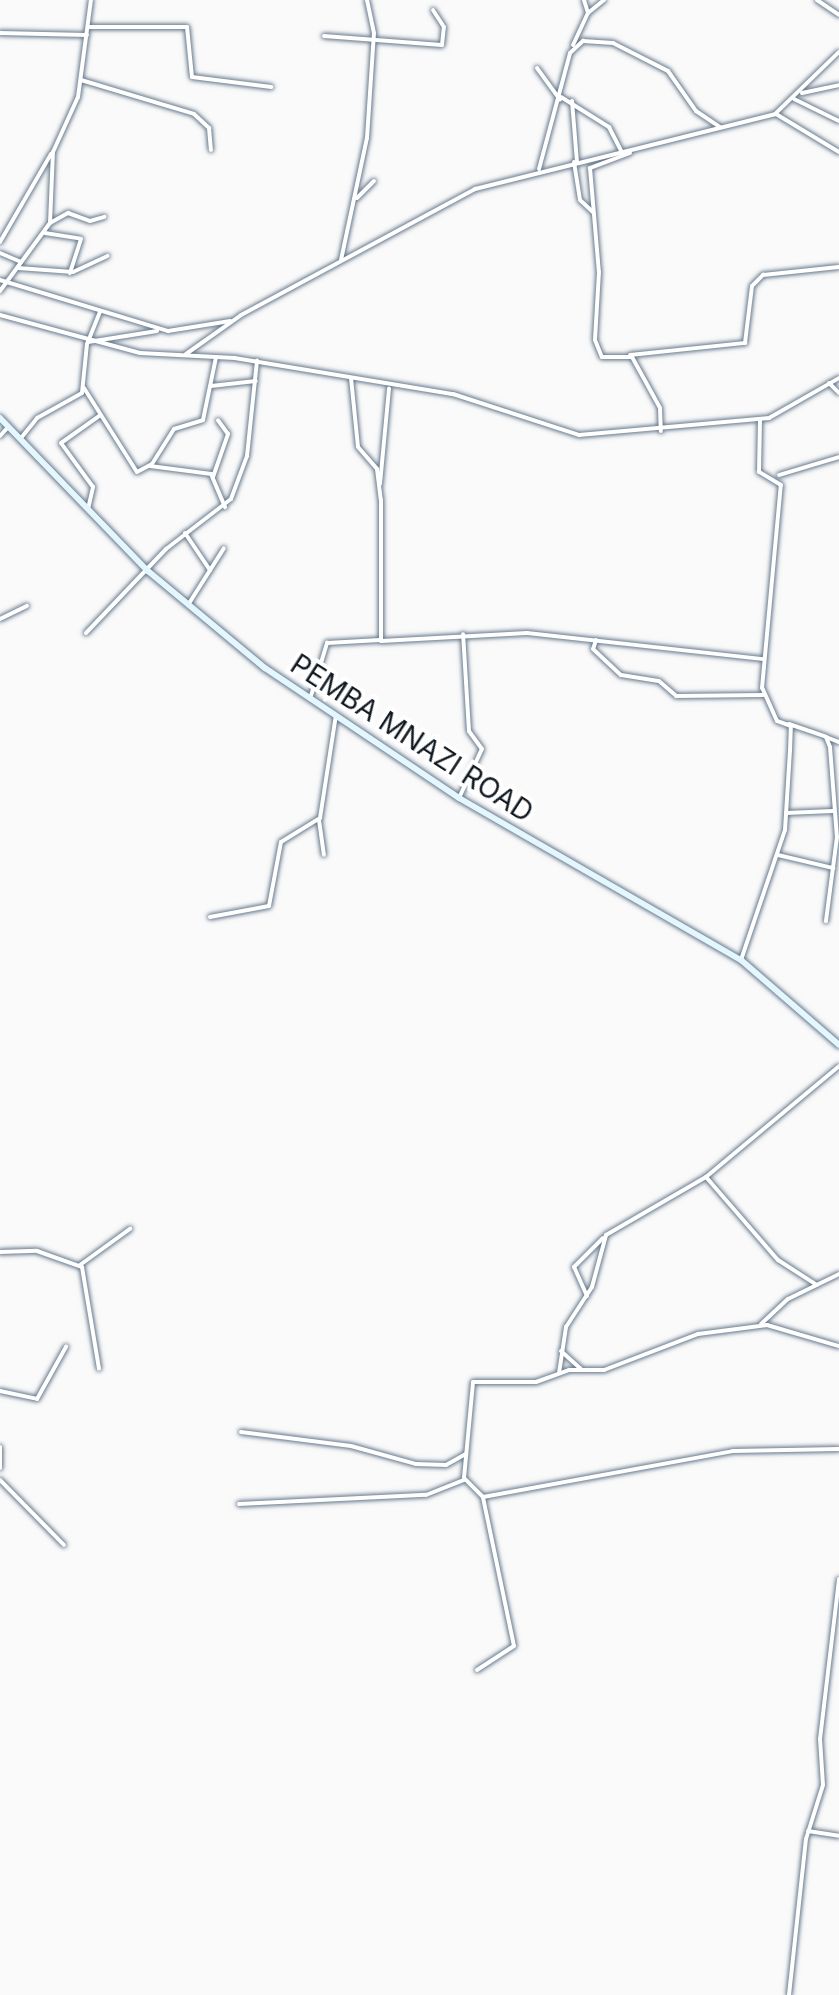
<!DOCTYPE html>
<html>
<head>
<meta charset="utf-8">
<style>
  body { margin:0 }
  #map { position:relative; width:839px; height:1995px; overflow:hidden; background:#fafafa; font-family:Inter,sans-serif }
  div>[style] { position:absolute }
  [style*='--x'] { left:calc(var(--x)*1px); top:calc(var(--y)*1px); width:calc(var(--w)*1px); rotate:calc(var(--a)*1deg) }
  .roads { filter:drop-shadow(0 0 2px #66798d) drop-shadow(0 0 2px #66798d) }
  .street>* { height:4px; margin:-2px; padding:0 2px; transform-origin:2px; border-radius:2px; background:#fff }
  .secondary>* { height:6px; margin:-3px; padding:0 3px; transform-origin:3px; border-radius:3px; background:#e4f6fe }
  span { translate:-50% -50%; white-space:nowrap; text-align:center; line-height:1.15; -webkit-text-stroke:8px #fff; paint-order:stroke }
  .street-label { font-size:28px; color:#101820 }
</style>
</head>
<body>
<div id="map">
  <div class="roads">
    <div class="street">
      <div style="--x:817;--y:0;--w:27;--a:34"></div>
      <div style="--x:588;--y:13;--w:21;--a:-39"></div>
      <div style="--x:88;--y:27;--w:99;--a:0"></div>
      <div style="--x:187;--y:27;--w:50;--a:84.3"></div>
      <div style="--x:192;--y:77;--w:80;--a:7.2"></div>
      <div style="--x:0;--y:33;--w:87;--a:1.3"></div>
      <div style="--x:324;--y:36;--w:118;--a:4.4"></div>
      <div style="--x:442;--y:45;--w:18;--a:-84"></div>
      <div style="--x:444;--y:27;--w:20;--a:-123"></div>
      <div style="--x:573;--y:45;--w:35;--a:-65"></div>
      <div style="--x:588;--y:13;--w:14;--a:-107"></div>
      <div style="--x:537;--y:68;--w:39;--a:54"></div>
      <div style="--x:81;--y:80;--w:118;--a:16.7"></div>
      <div style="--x:194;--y:114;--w:21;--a:43"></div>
      <div style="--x:209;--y:128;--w:22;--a:85"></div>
      <div style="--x:802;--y:93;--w:38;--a:-12"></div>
      <div style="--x:561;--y:97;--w:57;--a:32"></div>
      <div style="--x:609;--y:127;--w:29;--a:63"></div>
      <div style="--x:794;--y:99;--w:50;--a:26.1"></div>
      <div style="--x:572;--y:101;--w:61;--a:85.3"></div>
      <div style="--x:776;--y:114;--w:74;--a:31.1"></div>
      <div style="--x:630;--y:153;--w:43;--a:159.4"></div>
      <div style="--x:590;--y:168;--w:104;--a:85.1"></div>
      <div style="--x:599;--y:272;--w:68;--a:93.4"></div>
      <div style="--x:595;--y:340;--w:18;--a:68"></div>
      <div style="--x:602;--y:357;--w:30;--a:0"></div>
      <div style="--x:632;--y:357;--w:58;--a:61.2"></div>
      <div style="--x:660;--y:408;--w:23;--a:88"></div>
      <div style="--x:574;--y:162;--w:38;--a:81"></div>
      <div style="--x:580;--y:200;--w:18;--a:43"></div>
      <div style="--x:539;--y:169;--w:120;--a:-75"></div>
      <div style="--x:570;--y:53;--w:18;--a:-43"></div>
      <div style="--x:583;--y:41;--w:30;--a:4"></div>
      <div style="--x:613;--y:43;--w:62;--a:27"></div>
      <div style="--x:668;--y:71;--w:49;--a:55"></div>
      <div style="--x:696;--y:111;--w:29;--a:34"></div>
      <div style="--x:357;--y:198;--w:24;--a:-45"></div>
      <div style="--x:50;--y:223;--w:21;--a:-29"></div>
      <div style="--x:68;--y:213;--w:23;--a:20"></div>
      <div style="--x:90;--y:221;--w:15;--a:-16"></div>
      <div style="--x:45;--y:233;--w:36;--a:9"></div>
      <div style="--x:81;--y:239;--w:36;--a:108"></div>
      <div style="--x:0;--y:242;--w:102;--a:-59.9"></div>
      <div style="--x:0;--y:253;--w:23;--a:23"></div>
      <div style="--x:341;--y:260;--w:125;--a:-78"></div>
      <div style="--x:367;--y:138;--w:105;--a:-86.2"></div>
      <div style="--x:374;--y:33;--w:34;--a:-102"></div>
      <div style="--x:18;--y:268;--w:55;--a:4.2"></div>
      <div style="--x:73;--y:272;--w:38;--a:-25"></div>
      <div style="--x:0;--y:280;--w:176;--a:16.9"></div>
      <div style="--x:168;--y:331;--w:63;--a:-9.2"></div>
      <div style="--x:0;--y:291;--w:84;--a:-53.7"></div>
      <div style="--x:50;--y:223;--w:71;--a:-87.6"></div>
      <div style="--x:53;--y:152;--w:60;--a:-65.6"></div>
      <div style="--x:78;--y:97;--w:98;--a:-82.4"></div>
      <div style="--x:0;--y:315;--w:145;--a:15.2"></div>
      <div style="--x:140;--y:353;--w:95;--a:3"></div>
      <div style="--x:235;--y:358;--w:221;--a:9.4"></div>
      <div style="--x:453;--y:394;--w:133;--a:18"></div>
      <div style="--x:579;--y:435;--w:191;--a:-5.1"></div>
      <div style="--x:769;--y:418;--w:81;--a:-29.7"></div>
      <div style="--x:88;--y:342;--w:70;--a:-9.1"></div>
      <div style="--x:186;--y:354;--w:67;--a:-35.3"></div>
      <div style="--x:241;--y:315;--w:266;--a:-28.3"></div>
      <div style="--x:475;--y:189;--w:309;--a:-14"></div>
      <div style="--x:775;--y:114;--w:89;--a:-44.1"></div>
      <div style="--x:630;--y:355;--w:116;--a:-6"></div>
      <div style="--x:745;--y:343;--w:57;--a:-83"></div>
      <div style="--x:752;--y:286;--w:16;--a:-45"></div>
      <div style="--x:763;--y:275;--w:76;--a:-6"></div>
      <div style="--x:351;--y:378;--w:69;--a:84.2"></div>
      <div style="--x:358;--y:447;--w:29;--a:49"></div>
      <div style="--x:377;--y:469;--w:31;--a:83"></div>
      <div style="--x:381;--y:500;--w:141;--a:90"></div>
      <div style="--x:381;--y:641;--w:146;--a:-3.1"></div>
      <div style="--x:527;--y:633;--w:238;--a:6.3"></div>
      <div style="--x:829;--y:383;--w:14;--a:45"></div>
      <div style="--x:211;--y:386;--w:45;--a:-6.3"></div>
      <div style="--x:84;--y:388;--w:99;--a:57.8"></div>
      <div style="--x:137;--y:472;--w:17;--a:-28"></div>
      <div style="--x:152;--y:464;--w:41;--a:-57.8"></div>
      <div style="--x:174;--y:429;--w:30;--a:-17"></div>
      <div style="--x:203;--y:420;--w:64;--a:-78.3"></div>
      <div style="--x:0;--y:436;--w:12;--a:-48"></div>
      <div style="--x:21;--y:438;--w:26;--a:-51"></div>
      <div style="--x:37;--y:418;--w:51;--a:-29.1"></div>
      <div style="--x:82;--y:393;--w:49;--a:-84.2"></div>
      <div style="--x:87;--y:344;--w:35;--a:-68"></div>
      <div style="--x:150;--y:466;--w:62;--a:7.5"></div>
      <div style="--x:211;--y:474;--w:36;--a:67"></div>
      <div style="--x:779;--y:475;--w:63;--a:-16.7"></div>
      <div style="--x:213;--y:477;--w:46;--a:-70.8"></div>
      <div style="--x:228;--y:434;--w:17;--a:-126"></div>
      <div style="--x:380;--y:484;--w:96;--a:-84.6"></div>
      <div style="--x:88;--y:509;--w:23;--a:-77"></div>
      <div style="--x:93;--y:487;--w:54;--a:-126"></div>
      <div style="--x:61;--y:443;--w:47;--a:-35.4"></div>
      <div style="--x:185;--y:533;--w:45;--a:56"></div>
      <div style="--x:188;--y:605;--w:67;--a:-57.7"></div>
      <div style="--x:0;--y:619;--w:30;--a:-26"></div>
      <div style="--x:86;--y:633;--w:116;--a:-46.4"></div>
      <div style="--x:166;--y:549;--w:82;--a:-37.6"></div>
      <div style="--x:231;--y:499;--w:46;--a:-69.6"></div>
      <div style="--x:247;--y:456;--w:96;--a:-84"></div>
      <div style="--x:596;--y:640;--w:9;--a:108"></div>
      <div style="--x:593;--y:649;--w:38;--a:43"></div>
      <div style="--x:621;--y:675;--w:38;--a:9"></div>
      <div style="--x:659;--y:681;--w:23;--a:41"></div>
      <div style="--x:676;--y:696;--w:87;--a:-0.7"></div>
      <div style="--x:310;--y:699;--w:59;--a:-73.1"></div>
      <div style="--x:327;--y:643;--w:53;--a:-3.2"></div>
      <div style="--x:789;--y:724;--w:39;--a:19"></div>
      <div style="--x:826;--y:737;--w:11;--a:68"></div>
      <div style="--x:830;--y:747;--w:90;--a:85.6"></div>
      <div style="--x:837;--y:837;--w:85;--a:97.5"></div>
      <div style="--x:826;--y:737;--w:14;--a:21"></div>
      <div style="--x:459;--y:798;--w:54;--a:-64.9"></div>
      <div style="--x:482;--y:749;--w:22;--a:-126"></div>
      <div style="--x:469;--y:731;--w:97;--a:-93.5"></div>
      <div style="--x:786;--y:813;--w:47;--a:-2.4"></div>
      <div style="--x:319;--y:820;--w:35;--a:82"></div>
      <div style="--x:778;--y:855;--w:57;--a:13.3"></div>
      <div style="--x:210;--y:917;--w:60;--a:-10.6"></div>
      <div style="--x:269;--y:906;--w:65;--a:-79.4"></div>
      <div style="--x:281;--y:842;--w:46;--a:-31.6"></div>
      <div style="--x:320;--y:818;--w:104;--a:-81.2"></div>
      <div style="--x:741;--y:960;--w:137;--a:-71.3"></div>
      <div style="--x:785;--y:830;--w:79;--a:-86.4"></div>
      <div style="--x:790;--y:751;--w:25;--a:-88"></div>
      <div style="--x:791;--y:726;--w:15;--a:-160"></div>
      <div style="--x:777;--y:721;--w:36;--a:-114"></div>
      <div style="--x:762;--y:688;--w:204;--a:-84.7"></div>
      <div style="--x:781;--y:485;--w:26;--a:-149"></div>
      <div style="--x:759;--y:472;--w:53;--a:-88.9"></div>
      <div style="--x:706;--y:1177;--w:110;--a:49.1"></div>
      <div style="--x:778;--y:1260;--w:46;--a:32.7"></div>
      <div style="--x:0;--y:1252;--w:37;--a:-2"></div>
      <div style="--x:37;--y:1251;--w:48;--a:19.6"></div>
      <div style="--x:82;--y:1267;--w:103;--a:80.5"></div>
      <div style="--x:80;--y:1265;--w:62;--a:-35.8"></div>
      <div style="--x:587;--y:1296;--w:32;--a:-114"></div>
      <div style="--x:574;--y:1267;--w:41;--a:-45"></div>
      <div style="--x:761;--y:1324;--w:37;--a:-43"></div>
      <div style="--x:788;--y:1299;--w:57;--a:-26.1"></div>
      <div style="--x:561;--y:1351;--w:28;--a:42"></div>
      <div style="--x:559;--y:1373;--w:47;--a:-81.3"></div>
      <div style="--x:566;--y:1327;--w:48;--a:-57"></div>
      <div style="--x:592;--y:1287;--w:54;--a:-74.9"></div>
      <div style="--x:606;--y:1235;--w:116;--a:-30.1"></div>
      <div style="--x:706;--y:1177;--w:173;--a:-39.8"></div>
      <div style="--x:0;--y:1391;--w:38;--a:12"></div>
      <div style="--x:37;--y:1399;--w:60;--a:-60.9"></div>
      <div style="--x:241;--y:1432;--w:111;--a:7.3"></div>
      <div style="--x:351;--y:1446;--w:67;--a:15.5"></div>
      <div style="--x:416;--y:1464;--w:30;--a:2"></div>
      <div style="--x:446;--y:1465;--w:23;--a:-29"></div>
      <div style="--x:0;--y:1447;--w:21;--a:90"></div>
      <div style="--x:0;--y:1480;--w:91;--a:45.4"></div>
      <div style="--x:483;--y:1497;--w:254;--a:-10.4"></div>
      <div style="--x:733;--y:1451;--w:106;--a:-1.1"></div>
      <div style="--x:239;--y:1504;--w:187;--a:-2.8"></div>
      <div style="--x:426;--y:1495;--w:41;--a:-21.5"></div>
      <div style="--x:477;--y:1670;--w:44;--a:-33"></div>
      <div style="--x:514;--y:1646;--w:152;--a:-101.8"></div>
      <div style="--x:483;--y:1497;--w:27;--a:-135"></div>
      <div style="--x:464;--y:1478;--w:96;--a:-84.6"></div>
      <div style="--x:473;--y:1382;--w:63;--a:0"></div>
      <div style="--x:536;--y:1382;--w:35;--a:-20"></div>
      <div style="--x:569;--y:1370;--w:35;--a:0"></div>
      <div style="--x:604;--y:1370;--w:101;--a:-21"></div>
      <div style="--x:698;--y:1334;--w:70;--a:-7.4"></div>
      <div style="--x:767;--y:1325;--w:75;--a:16.3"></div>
      <div style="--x:808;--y:1831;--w:31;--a:9"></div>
      <div style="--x:789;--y:1995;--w:157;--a:-83.8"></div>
      <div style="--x:806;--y:1839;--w:57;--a:-72.5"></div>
      <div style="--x:823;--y:1785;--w:46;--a:-93.7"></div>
      <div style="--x:820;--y:1739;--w:161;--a:-83.2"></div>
    </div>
    <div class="secondary">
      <div style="--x:0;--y:418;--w:213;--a:46"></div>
      <div style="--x:148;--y:571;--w:152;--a:39.7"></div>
      <div style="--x:265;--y:668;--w:234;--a:33.8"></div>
      <div style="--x:459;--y:798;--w:325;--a:29.9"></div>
      <div style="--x:741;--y:960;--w:130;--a:40.9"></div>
    </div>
  </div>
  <div class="street-label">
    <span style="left:412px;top:738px;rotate:33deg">PEMBA MNAZI ROAD</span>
  </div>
</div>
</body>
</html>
